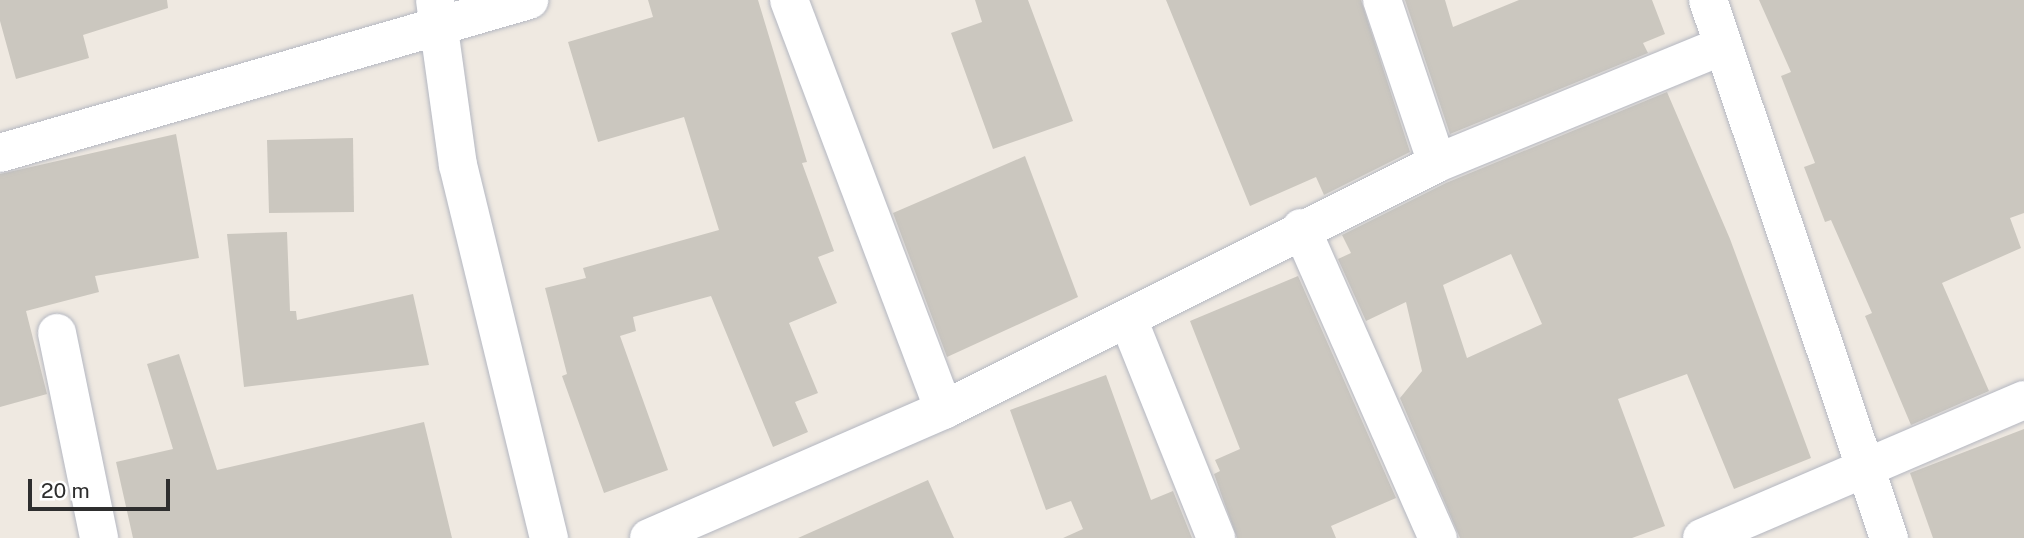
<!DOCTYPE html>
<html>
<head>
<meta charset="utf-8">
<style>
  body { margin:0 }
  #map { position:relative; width:2024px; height:538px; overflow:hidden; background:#efe9e1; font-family:"Public Sans",sans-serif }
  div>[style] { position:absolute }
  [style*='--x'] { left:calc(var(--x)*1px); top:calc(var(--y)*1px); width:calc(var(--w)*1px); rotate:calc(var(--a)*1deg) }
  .building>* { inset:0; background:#cbc7bf }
  .roads { filter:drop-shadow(0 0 2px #b4b7c1) drop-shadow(0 0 2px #b4b7c1) }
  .minor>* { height:38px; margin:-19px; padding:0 19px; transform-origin:19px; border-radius:19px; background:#fff }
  span { translate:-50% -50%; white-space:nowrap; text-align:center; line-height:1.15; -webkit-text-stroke:5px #fff; paint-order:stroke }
  .scale { position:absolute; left:28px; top:479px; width:142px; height:32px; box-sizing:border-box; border:4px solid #2e2e2e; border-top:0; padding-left:9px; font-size:21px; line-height:24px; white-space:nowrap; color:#2e2e2e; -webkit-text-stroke:5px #fff; paint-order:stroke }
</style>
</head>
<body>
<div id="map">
  <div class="building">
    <div style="clip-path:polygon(0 0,167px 0,168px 8px,83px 35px,89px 58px,16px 79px,0 21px)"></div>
    <div style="clip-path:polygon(648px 0,758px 0,807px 162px,802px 163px,834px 251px,818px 257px,837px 303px,789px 323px,818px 393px,795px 402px,808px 432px,773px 447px,711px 296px,633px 317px,636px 331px,620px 336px,668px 470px,604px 493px,562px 376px,567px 374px,545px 288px,586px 278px,583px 268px,719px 230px,684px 117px,598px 142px,568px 42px,653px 17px)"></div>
    <div style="clip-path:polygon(975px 0,1028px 0,1073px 121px,993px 149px,951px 33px,982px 22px)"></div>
    <div style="clip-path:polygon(1166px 0,1361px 0,1410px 152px,1324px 195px,1316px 177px,1250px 206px)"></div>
    <div style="clip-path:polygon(1405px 0,1445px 0,1453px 27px,1519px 0,1652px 0,1665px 34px,1643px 43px,1648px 53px,1450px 134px)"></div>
    <div style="clip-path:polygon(1759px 0,2024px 0,2024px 213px,2010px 218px,2021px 248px,1942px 283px,1989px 391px,1911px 425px,1865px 316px,1872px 313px,1831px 220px,1825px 222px,1804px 167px,1815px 163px,1781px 76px,1791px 72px)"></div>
    <div style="clip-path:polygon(evenodd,1667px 92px,1730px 239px,1811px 458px,1734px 489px,1687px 374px,1618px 399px,1665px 526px,1632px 538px,1460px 538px,1400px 398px,1422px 371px,1406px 302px,1366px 321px,1338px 259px,1351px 253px,1342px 235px,1446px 183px,1667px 92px,1511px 254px,1542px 324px,1467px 358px,1443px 285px,1511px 254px)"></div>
    <div style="clip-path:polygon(176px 134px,199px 258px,95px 276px,99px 292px,26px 311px,47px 394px,0 407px,0 174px)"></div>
    <div style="clip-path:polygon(353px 138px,354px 212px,269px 213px,267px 140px)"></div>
    <div style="clip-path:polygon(1025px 156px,1078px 297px,947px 357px,893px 213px)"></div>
    <div style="clip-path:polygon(287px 232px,290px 311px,296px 311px,297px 320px,413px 294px,429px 365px,244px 387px,227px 234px)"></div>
    <div style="clip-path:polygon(1298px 276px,1396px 498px,1331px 526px,1336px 538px,1237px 538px,1214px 474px,1220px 471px,1215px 460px,1240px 449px,1190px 321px)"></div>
    <div style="clip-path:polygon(179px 354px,217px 470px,424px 422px,452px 538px,133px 538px,116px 462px,173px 449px,147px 364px)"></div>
    <div style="clip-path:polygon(1106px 375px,1151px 500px,1173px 491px,1192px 538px,1063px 538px,1083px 529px,1071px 501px,1046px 510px,1010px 410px)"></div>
    <div style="clip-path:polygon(2024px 429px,2024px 538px,1933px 538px,1910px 473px)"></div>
    <div style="clip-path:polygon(928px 480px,954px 538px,798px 538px)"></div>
  </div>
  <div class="roads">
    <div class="minor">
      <div style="--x:435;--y:0;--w:167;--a:82.1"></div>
      <div style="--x:458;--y:165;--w:384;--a:76.3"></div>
      <div style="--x:789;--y:0;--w:438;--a:69.3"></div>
      <div style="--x:1382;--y:0;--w:172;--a:71.4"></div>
      <div style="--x:1708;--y:0;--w:568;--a:71.41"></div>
      <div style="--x:0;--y:153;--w:551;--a:-16.13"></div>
      <div style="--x:1301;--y:228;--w:339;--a:66.2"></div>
      <div style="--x:1128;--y:319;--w:236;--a:68.1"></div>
      <div style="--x:57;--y:333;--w:209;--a:78.4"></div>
      <div style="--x:649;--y:538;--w:322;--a:-23.5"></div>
      <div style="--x:944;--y:410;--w:551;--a:-26.61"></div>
      <div style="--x:1437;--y:163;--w:308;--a:-22.3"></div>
      <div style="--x:1702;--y:538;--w:350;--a:-23.2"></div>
    </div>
  </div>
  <div class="scale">20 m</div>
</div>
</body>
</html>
